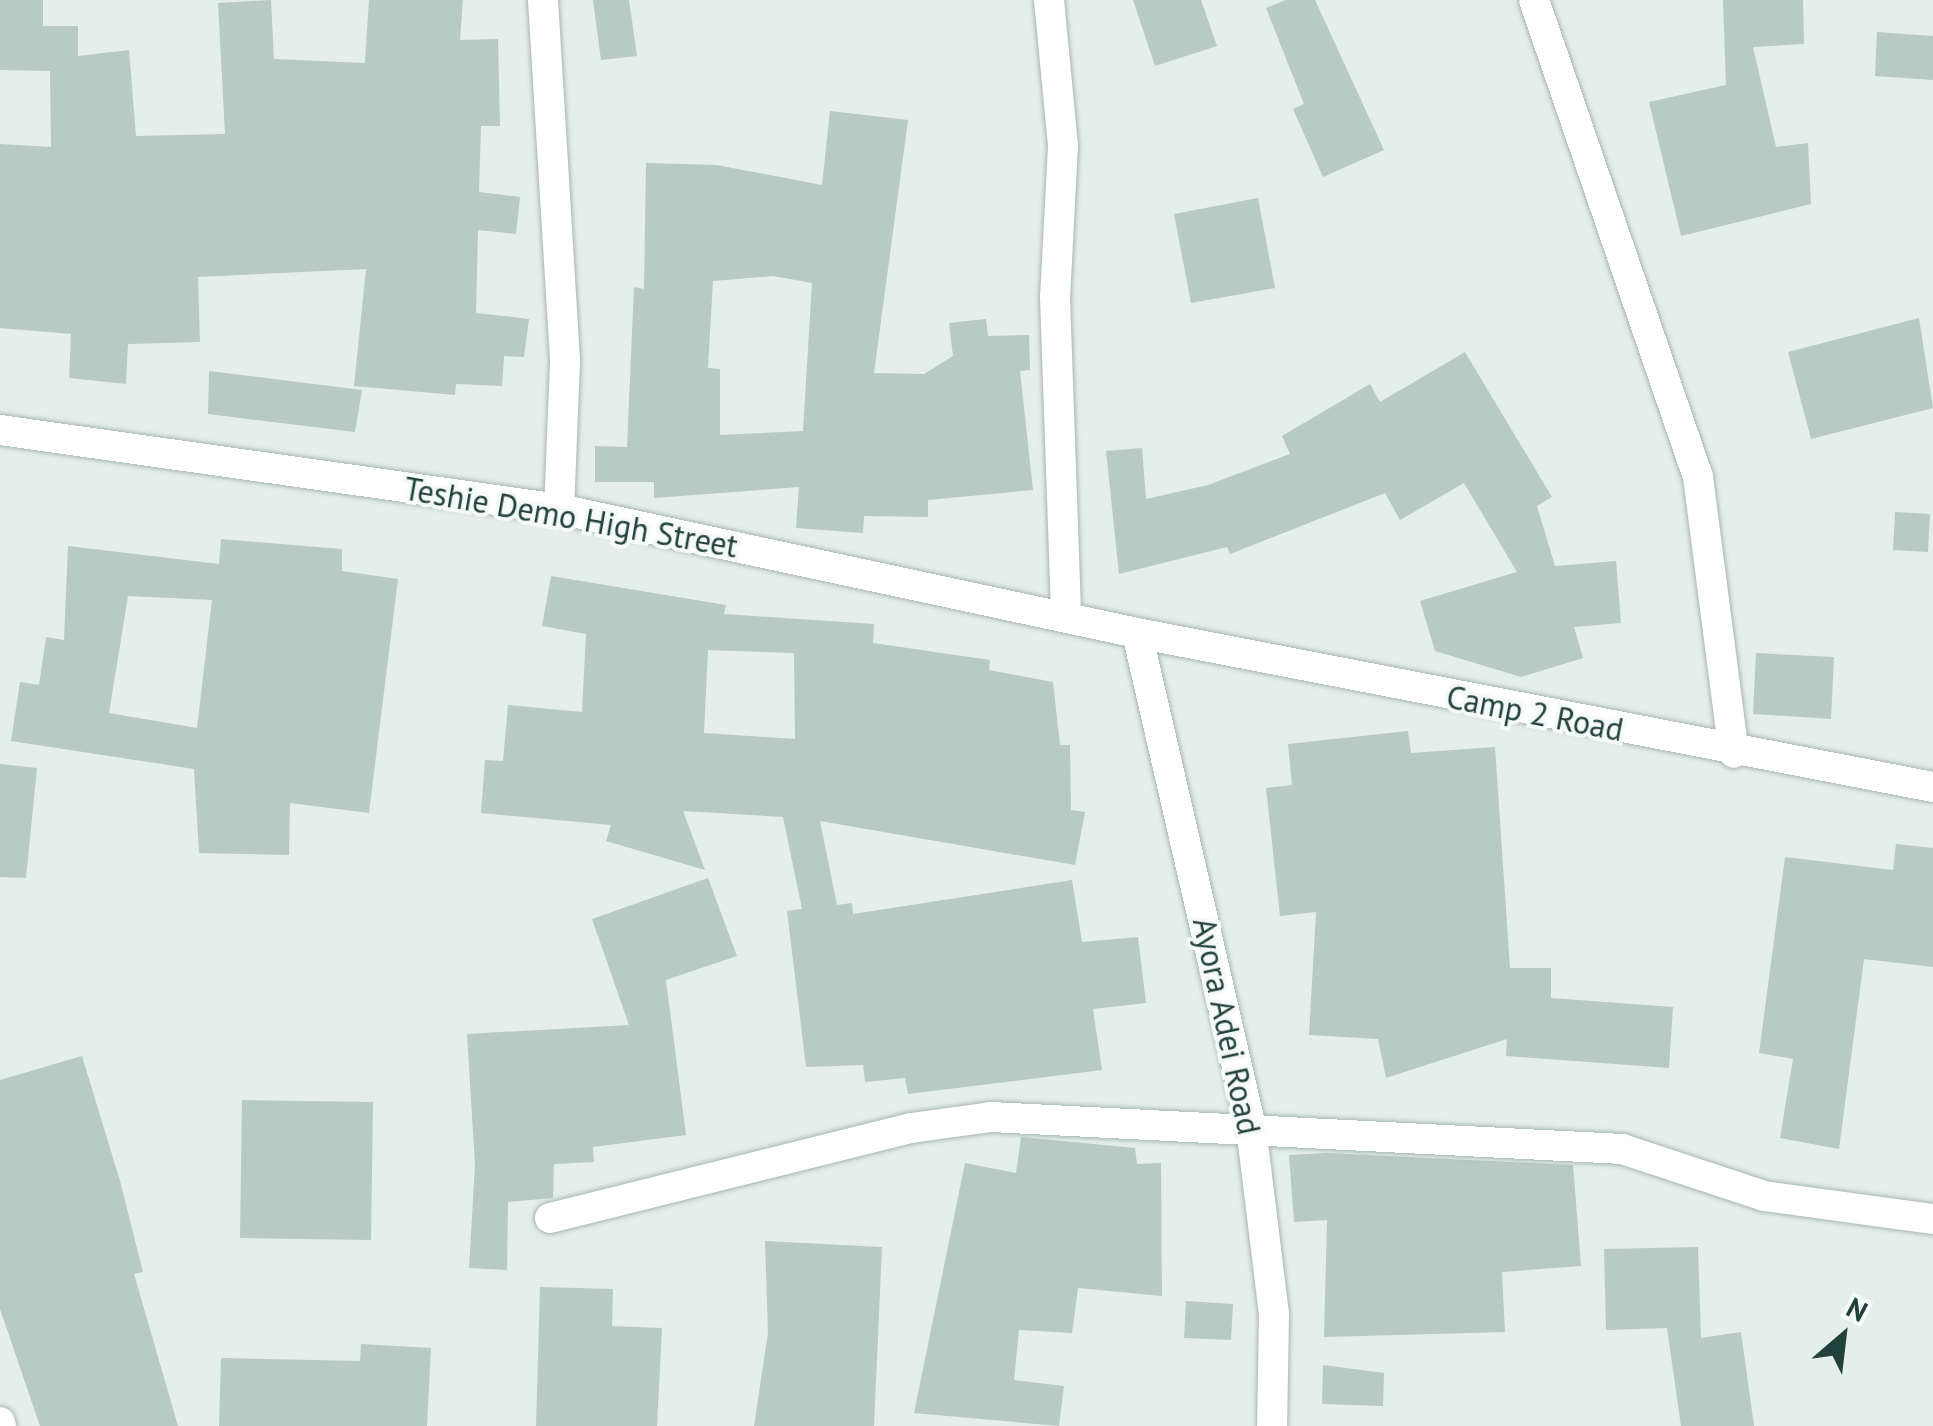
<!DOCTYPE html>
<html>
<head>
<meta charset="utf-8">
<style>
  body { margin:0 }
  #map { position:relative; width:1933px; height:1426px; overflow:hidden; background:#e4eeeb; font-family:"PT Sans",sans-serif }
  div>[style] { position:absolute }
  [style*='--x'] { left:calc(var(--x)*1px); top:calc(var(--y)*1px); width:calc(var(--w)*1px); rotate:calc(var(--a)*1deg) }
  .building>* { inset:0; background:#b9c9c4 }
  .roads { filter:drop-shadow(0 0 2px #a6b6b3) drop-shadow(0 0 2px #a6b6b3) }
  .minor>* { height:30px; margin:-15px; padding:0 15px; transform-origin:15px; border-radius:15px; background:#fff }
  .tertiary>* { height:30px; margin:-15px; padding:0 15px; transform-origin:15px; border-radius:15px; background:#fff }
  span { translate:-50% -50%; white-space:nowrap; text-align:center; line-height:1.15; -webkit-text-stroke:8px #f5faf8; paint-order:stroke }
  .street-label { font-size:32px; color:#22403c }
  .north { position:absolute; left:1793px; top:1286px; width:100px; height:100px; -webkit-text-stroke:8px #f5faf8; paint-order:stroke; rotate:28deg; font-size:28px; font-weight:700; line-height:40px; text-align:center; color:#22403c }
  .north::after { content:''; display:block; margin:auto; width:35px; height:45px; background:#22403c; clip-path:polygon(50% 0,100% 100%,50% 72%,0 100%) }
</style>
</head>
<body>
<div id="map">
  <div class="building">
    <div style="clip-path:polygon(0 0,43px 0,43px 26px,78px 26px,78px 56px,129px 50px,136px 136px,225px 134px,218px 3px,271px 0,274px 59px,365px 63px,369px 0,463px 0,460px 40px,498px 39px,500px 126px,481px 126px,479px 192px,520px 197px,516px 234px,478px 230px,476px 313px,529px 319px,524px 357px,504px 356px,502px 386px,456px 384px,455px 395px,354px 386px,366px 269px,198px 277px,200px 342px,128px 344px,126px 384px,69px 378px,71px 334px,0 328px,0 144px,51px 147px,50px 71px,0 70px)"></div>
    <div style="clip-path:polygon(593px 0,629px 0,637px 56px,601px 60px)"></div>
    <div style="clip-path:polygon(1133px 0,1201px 0,1217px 46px,1155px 66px)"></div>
    <div style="clip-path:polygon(1286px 0,1315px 0,1384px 150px,1323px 177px,1293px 109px,1304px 104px,1266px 8px)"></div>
    <div style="clip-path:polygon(1723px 0,1803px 0,1804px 44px,1753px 47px,1776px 147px,1808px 143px,1811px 204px,1681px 236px,1649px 102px,1726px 85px)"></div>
    <div style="clip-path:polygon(1877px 32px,1933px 36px,1933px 80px,1875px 76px)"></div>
    <div style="clip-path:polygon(evenodd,830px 111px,908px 120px,874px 373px,924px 374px,953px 356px,949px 323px,986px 319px,988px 336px,1029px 335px,1030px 370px,1020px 371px,1033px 490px,928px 500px,928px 517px,864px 516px,863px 533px,796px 528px,799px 487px,654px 498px,654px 482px,595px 482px,595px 446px,627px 447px,634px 287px,644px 289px,646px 163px,717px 165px,822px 185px,830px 111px,773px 276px,812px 283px,803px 431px,720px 435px,720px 369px,708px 368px,713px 281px,773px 276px)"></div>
    <div style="clip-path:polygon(1258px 198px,1275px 288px,1191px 303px,1174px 214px)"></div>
    <div style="clip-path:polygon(1919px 318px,1933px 408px,1811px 439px,1788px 352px)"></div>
    <div style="clip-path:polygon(1465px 352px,1552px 497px,1537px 506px,1555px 566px,1616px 561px,1621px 623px,1574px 627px,1583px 658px,1521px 677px,1435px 651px,1420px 601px,1517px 572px,1464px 483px,1400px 520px,1385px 493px,1230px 554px,1227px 547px,1119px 574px,1106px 451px,1142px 448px,1146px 499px,1208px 485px,1290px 454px,1282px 436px,1370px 384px,1380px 402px)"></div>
    <div style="clip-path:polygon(209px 371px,362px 390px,355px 432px,208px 414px)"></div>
    <div style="clip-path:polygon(1895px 512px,1930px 514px,1928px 552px,1893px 550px)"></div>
    <div style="clip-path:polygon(evenodd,221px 539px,342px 549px,342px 571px,398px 579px,369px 813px,290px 803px,289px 855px,199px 853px,194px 769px,11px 741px,20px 682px,39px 685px,46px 637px,64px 640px,68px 546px,219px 564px,221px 539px,128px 596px,212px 600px,197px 728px,109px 713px,128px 596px)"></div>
    <div style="clip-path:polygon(evenodd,551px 576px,726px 605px,724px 614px,874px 624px,873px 643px,990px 660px,989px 670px,1053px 682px,1060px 745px,1070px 745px,1071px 810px,1085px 812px,1075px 865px,820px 821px,837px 905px,852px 903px,853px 914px,1072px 880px,1082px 942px,1138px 937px,1146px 1003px,1093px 1009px,1102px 1070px,908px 1094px,905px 1078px,865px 1082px,863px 1065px,806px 1067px,787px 911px,802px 909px,783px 817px,683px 811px,705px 870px,606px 841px,611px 825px,481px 813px,485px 760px,503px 761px,508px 705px,582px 712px,586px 634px,542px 626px,551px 576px,708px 650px,794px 653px,795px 739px,704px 733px,708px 650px)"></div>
    <div style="clip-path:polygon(1756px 653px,1834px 657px,1831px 719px,1753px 714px)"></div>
    <div style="clip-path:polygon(1408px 731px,1411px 753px,1495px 747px,1510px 968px,1551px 968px,1551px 998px,1673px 1007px,1669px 1068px,1506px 1056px,1507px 1039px,1386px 1078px,1378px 1039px,1309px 1035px,1316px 912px,1280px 916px,1266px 788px,1292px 785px,1288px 744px)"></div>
    <div style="clip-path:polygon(0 764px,37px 768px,26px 878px,0 877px)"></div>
    <div style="clip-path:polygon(1896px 844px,1933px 848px,1933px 967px,1864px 959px,1839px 1149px,1780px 1138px,1793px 1059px,1759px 1053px,1785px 857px,1893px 870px)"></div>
    <div style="clip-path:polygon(708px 878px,737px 956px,666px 980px,686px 1135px,593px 1147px,594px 1162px,554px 1164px,553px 1198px,508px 1202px,507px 1270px,469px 1268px,475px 1165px,467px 1034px,629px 1025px,592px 919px)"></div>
    <div style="clip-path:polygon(82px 1056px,120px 1181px,143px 1272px,134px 1274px,178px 1426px,40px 1426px,0 1309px,0 1080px)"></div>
    <div style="clip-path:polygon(242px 1100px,373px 1102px,371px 1240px,240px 1238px)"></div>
    <div style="clip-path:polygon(1021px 1137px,1135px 1148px,1137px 1164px,1161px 1163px,1162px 1296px,1078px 1288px,1072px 1333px,1019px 1330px,1014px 1380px,1064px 1386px,1059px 1426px,914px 1413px,965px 1163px,1016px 1173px)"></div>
    <div style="clip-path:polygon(1327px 1153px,1573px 1165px,1581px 1266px,1502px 1272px,1505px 1332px,1324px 1337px,1327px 1220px,1294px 1222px,1289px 1155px)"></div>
    <div style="clip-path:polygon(765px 1241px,882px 1247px,874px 1426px,754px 1426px,768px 1333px)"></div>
    <div style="clip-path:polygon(1698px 1247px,1701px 1338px,1741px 1332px,1754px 1426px,1681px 1426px,1667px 1328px,1606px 1330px,1604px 1249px)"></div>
    <div style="clip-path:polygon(540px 1287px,613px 1289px,612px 1326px,662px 1328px,657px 1426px,536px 1426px)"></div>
    <div style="clip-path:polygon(1186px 1301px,1233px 1304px,1231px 1340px,1184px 1338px)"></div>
    <div style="clip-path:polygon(361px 1344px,431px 1348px,427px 1426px,219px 1426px,221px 1358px,360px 1361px)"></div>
    <div style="clip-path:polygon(1323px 1365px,1384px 1373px,1383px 1406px,1322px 1404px)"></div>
  </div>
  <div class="roads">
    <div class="minor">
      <div style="--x:543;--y:0;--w:363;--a:86.5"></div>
      <div style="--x:565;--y:362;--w:147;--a:92.3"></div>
      <div style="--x:1049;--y:0;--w:147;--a:84.5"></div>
      <div style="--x:1063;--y:146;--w:151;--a:93"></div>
      <div style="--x:1055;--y:297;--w:320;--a:88"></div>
      <div style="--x:1534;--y:0;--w:504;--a:71.03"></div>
      <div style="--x:1698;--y:477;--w:278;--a:82.6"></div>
      <div style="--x:1137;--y:633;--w:507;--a:77.01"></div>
      <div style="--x:1251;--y:1127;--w:189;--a:83"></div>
      <div style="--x:1274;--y:1315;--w:111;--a:91"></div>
      <div style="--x:550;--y:1218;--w:372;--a:-14"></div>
      <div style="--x:911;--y:1128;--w:81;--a:-7.8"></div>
      <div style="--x:991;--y:1117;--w:632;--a:2.9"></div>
      <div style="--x:1622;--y:1149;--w:150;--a:18.3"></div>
      <div style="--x:1764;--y:1196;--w:171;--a:7.8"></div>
      <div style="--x:0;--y:1422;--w:4;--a:76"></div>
    </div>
    <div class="tertiary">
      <div style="--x:0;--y:430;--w:565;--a:8.04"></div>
      <div style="--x:559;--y:509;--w:591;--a:12.11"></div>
      <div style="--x:1137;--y:633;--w:811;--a:10.95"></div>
    </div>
  </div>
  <div class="street-label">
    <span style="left:571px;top:517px;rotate:10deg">Teshie Demo High Street</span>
    <span style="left:1535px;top:713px;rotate:11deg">Camp 2 Road</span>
    <span style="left:1227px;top:1026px;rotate:78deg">Ayora Adei Road</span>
  </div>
  <div class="north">N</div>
</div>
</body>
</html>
